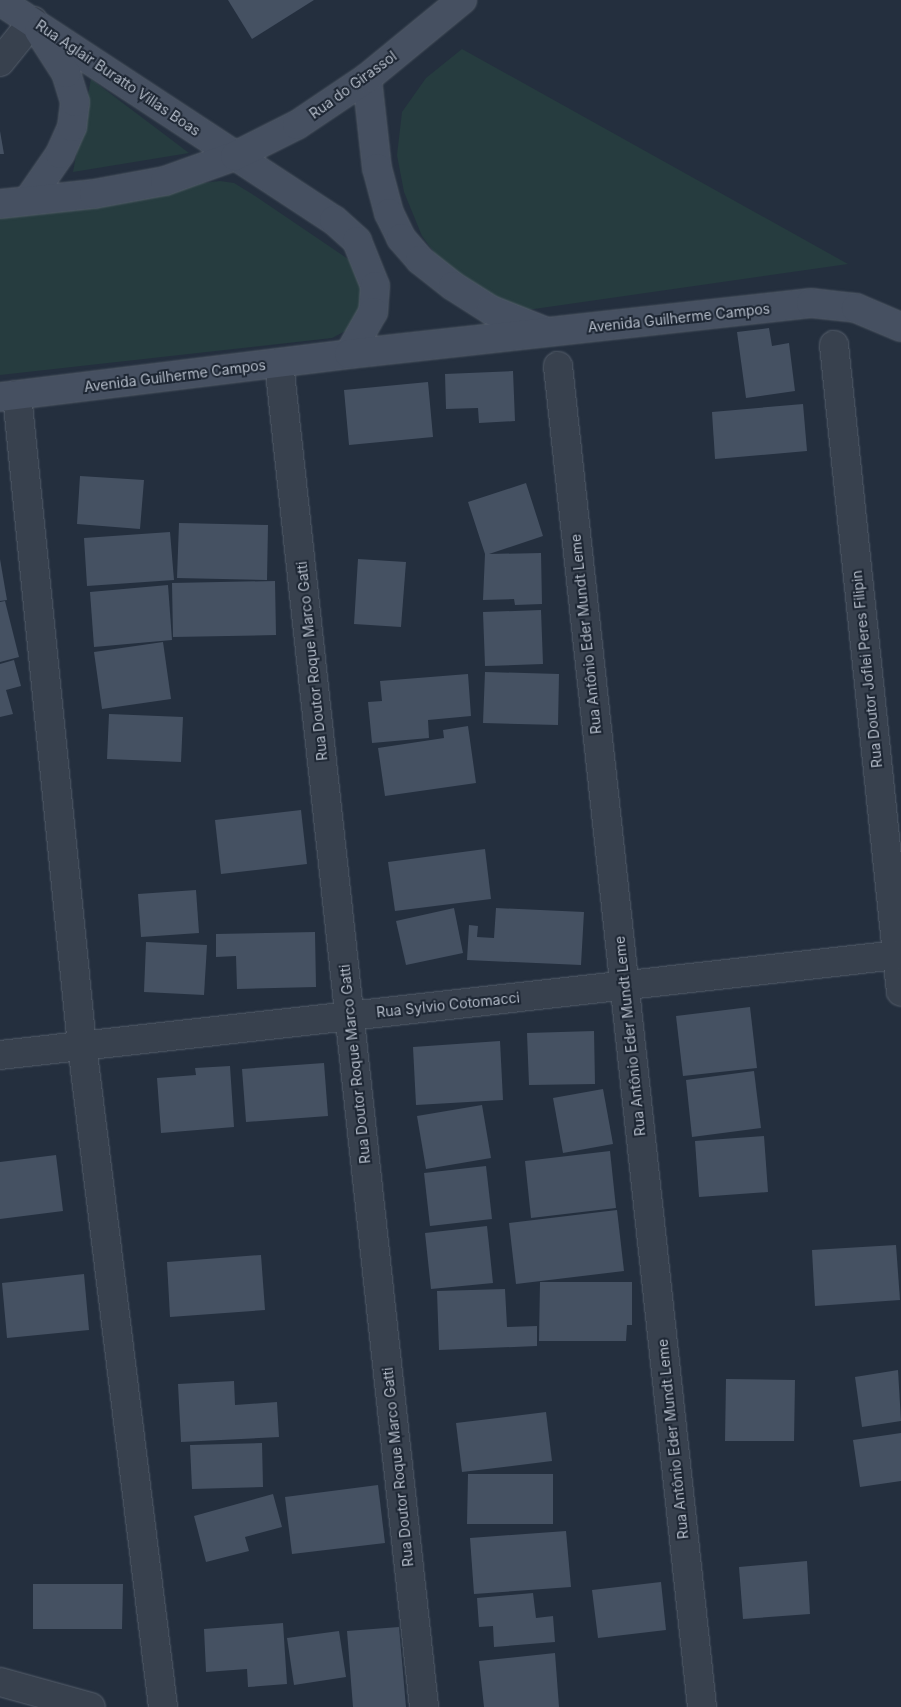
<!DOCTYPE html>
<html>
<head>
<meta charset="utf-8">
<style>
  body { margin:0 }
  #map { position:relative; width:901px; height:1707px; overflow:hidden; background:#242f3e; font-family:Inter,sans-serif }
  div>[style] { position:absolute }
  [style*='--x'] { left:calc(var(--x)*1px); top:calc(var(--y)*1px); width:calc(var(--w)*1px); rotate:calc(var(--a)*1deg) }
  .green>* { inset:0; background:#263c3f }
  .building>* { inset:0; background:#455162 }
  .roads { filter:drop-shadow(0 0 1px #565f6c) drop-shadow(0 0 1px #565f6c) }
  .street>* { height:28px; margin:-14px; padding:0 14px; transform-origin:14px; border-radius:14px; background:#38414e }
  .secondary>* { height:28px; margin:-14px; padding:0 14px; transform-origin:14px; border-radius:14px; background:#465061 }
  span { translate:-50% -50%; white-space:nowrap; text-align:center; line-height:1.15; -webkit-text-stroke:4px #1d2633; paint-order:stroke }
  .street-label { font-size:14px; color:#b4bcc9 }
</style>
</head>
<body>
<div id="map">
  <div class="green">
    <div style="clip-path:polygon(462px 49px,848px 264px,527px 310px,482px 291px,442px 263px,422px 236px,404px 192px,397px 155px,402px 112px,426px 78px)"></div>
    <div style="clip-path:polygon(91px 79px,189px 153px,73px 172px)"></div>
    <div style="clip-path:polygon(220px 181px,234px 183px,252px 194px,351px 261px,366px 299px,355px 326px,332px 338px,0 375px,0 207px)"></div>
  </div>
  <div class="building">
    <div style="clip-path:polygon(228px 0,314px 0,252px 39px)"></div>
    <div style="clip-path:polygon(0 131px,4px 154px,0 154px)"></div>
    <div style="clip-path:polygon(769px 328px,772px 346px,789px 343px,795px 391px,746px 398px,737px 332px)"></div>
    <div style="clip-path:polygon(513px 371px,515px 421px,479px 423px,478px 408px,446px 409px,445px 374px)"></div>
    <div style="clip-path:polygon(428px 382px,433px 437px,349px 445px,344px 390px)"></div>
    <div style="clip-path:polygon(803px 404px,807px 451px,715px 459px,712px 412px)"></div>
    <div style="clip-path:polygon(80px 476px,144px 480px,140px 529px,77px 524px)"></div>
    <div style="clip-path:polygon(526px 483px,543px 536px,489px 554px,541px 553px,542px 604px,515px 605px,514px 599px,483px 600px,485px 554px,468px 502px)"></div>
    <div style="clip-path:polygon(179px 523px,268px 525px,267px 580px,177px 578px)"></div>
    <div style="clip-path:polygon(170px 532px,174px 580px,87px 586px,84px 538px)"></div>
    <div style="clip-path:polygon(0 559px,7px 600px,0 601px)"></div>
    <div style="clip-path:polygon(358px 559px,406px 562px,401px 627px,354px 624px)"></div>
    <div style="clip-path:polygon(275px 581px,276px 635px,173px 637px,172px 583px)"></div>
    <div style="clip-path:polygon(168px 585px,172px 640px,94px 647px,90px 592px)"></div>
    <div style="clip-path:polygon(5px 601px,19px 657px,0 662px,0 602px)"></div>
    <div style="clip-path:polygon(541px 610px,543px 664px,485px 666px,483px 612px)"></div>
    <div style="clip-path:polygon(163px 642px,171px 699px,102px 709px,94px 652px)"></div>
    <div style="clip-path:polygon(14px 660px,21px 686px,6px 690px,13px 714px,0 717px,0 664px)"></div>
    <div style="clip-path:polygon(485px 672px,559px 674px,558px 725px,483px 723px)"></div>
    <div style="clip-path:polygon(468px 674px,471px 716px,428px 720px,429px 738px,372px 743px,368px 702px,382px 701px,380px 681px)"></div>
    <div style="clip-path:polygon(109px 714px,183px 717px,181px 762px,107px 759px)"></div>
    <div style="clip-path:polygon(468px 726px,476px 783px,385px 796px,378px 748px,444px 738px,443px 730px)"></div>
    <div style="clip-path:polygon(301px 810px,307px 864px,221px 874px,215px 820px)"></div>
    <div style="clip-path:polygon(485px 849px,491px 899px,395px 911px,388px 862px)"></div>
    <div style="clip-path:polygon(196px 890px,199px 933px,141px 937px,138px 894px)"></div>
    <div style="clip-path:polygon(454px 908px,463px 953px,406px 965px,396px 921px)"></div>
    <div style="clip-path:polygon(496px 908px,584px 912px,581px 965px,467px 960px,469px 925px,478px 926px,477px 937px,494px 938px)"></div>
    <div style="clip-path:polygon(315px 932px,316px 987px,237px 989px,236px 956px,216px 957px,216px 934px)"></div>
    <div style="clip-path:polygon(146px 942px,207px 945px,204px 995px,144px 992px)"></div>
    <div style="clip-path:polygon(750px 1007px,757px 1068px,683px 1076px,676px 1016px)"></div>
    <div style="clip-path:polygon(594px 1031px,595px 1084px,529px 1085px,527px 1033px)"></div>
    <div style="clip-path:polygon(500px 1041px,503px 1100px,416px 1105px,413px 1047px)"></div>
    <div style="clip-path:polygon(324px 1063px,328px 1116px,246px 1122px,242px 1069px)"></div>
    <div style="clip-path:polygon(230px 1066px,234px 1127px,161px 1133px,157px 1078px,196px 1075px,195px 1068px)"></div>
    <div style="clip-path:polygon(754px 1071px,761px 1128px,692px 1137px,686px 1080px)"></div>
    <div style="clip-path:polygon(603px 1089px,613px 1144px,563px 1153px,553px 1098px)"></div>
    <div style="clip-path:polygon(482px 1105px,491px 1158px,426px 1169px,417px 1116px)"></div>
    <div style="clip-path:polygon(764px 1136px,768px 1192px,699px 1197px,695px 1141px)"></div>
    <div style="clip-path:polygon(610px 1151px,616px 1208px,531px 1218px,525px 1161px)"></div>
    <div style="clip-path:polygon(56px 1155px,63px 1211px,0 1219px,0 1162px)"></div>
    <div style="clip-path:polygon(486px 1166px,492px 1219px,430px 1226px,424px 1173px)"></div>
    <div style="clip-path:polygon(617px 1210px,624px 1271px,516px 1284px,509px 1223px)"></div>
    <div style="clip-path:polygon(487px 1226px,493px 1283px,431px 1289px,425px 1233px)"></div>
    <div style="clip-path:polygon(896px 1245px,900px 1300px,815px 1306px,812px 1250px)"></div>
    <div style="clip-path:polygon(261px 1255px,265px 1310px,170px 1317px,167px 1262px)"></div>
    <div style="clip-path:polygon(84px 1274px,89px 1330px,7px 1338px,2px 1283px)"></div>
    <div style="clip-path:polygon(540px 1282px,632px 1282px,632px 1325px,627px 1325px,626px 1341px,539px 1341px)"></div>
    <div style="clip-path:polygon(505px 1289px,507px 1327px,537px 1326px,537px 1346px,439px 1350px,437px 1291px)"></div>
    <div style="clip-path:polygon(898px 1370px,901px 1421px,862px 1427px,855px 1377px)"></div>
    <div style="clip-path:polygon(726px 1379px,795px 1380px,794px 1441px,725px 1441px)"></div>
    <div style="clip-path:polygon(234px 1381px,235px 1405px,277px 1402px,279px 1437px,181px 1442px,178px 1384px)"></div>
    <div style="clip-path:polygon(546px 1412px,552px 1461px,462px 1472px,456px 1423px)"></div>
    <div style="clip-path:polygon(901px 1433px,901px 1481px,860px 1487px,853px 1440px)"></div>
    <div style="clip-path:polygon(262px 1443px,263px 1487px,192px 1489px,190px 1445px)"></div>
    <div style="clip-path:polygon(468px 1474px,553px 1474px,553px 1524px,467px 1524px)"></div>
    <div style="clip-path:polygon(378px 1485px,385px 1543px,292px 1554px,285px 1497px)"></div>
    <div style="clip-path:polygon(273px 1494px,282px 1527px,245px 1537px,249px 1551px,206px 1562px,194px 1516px)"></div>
    <div style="clip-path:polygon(566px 1531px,571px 1587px,474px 1594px,470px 1538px)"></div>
    <div style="clip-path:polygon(807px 1561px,810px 1614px,743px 1619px,739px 1567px)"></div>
    <div style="clip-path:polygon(661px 1582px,666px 1630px,598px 1638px,592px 1590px)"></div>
    <div style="clip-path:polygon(33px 1584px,123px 1584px,122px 1629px,33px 1629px)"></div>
    <div style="clip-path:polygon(533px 1593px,536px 1618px,553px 1616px,555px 1642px,494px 1647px,493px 1626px,479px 1627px,477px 1598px)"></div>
    <div style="clip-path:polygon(283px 1623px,287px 1684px,248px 1687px,247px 1669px,206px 1672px,204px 1629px)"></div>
    <div style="clip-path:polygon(399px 1627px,406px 1707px,353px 1707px,347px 1631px)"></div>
    <div style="clip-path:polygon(339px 1631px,346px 1677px,294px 1685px,287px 1638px)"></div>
    <div style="clip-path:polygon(555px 1653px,559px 1707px,484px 1707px,479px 1661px)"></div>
  </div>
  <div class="roads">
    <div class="street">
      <div style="--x:0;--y:62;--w:53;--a:-51.2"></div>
      <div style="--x:834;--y:345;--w:650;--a:84.09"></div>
      <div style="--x:279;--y:363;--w:1352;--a:83.84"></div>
      <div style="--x:558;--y:366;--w:1349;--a:83.87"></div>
      <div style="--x:17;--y:395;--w:653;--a:84.29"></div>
      <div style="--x:82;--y:1045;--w:667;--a:83.02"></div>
      <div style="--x:0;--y:1055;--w:903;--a:-6.36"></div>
      <div style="--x:0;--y:1682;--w:94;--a:15.4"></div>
    </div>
    <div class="secondary">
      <div style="--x:0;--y:1;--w:399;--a:33.3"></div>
      <div style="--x:334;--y:220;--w:31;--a:42"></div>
      <div style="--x:357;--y:241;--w:48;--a:68.2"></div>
      <div style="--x:375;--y:286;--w:26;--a:94"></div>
      <div style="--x:373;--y:312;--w:48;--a:119.7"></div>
      <div style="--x:367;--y:78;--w:91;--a:83.7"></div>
      <div style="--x:377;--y:168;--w:47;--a:75.1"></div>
      <div style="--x:389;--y:213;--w:28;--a:64"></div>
      <div style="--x:401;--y:238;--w:29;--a:49"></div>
      <div style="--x:420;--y:260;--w:42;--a:38.2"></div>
      <div style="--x:453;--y:286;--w:45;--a:32.3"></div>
      <div style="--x:491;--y:310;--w:57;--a:21.6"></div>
      <div style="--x:29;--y:199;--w:55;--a:-55.4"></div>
      <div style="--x:60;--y:154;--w:30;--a:-66"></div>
      <div style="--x:72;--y:127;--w:25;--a:-83"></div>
      <div style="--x:75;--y:102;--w:30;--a:-107"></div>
      <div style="--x:66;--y:73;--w:50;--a:-122.7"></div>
      <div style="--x:0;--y:204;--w:95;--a:-6.1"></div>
      <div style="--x:94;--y:194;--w:72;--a:-10.4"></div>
      <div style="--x:165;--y:181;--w:74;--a:-19.7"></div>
      <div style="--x:235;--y:156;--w:69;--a:-26.6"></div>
      <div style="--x:297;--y:125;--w:84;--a:-33.9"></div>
      <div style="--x:367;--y:78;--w:123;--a:-39.4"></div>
      <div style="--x:0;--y:397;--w:352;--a:-7"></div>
      <div style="--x:349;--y:354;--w:465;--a:-6.3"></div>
      <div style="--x:811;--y:303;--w:45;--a:6.3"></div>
      <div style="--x:856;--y:308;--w:49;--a:22.9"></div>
    </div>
  </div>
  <div class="street-label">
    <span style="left:118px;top:78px;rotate:34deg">Rua Aglair Buratto Villas Boas</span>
    <span style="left:353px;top:85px;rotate:-36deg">Rua do Girassol</span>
    <span style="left:679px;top:318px;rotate:-6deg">Avenida Guilherme Campos</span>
    <span style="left:175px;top:376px;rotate:-7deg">Avenida Guilherme Campos</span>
    <span style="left:586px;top:634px;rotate:-96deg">Rua Antônio Eder Mundt Leme</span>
    <span style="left:312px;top:661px;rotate:-96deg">Rua Doutor Roque Marco Gatti</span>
    <span style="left:867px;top:669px;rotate:-96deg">Rua Doutor Joflei Peres Filipin</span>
    <span style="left:448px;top:1005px;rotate:-6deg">Rua Sylvio Cotomacci</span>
    <span style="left:630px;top:1036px;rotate:-96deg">Rua Antônio Eder Mundt Leme</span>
    <span style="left:355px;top:1064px;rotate:-96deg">Rua Doutor Roque Marco Gatti</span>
    <span style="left:673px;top:1439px;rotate:-96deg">Rua Antônio Eder Mundt Leme</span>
    <span style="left:398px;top:1467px;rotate:-96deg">Rua Doutor Roque Marco Gatti</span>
  </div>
</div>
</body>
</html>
